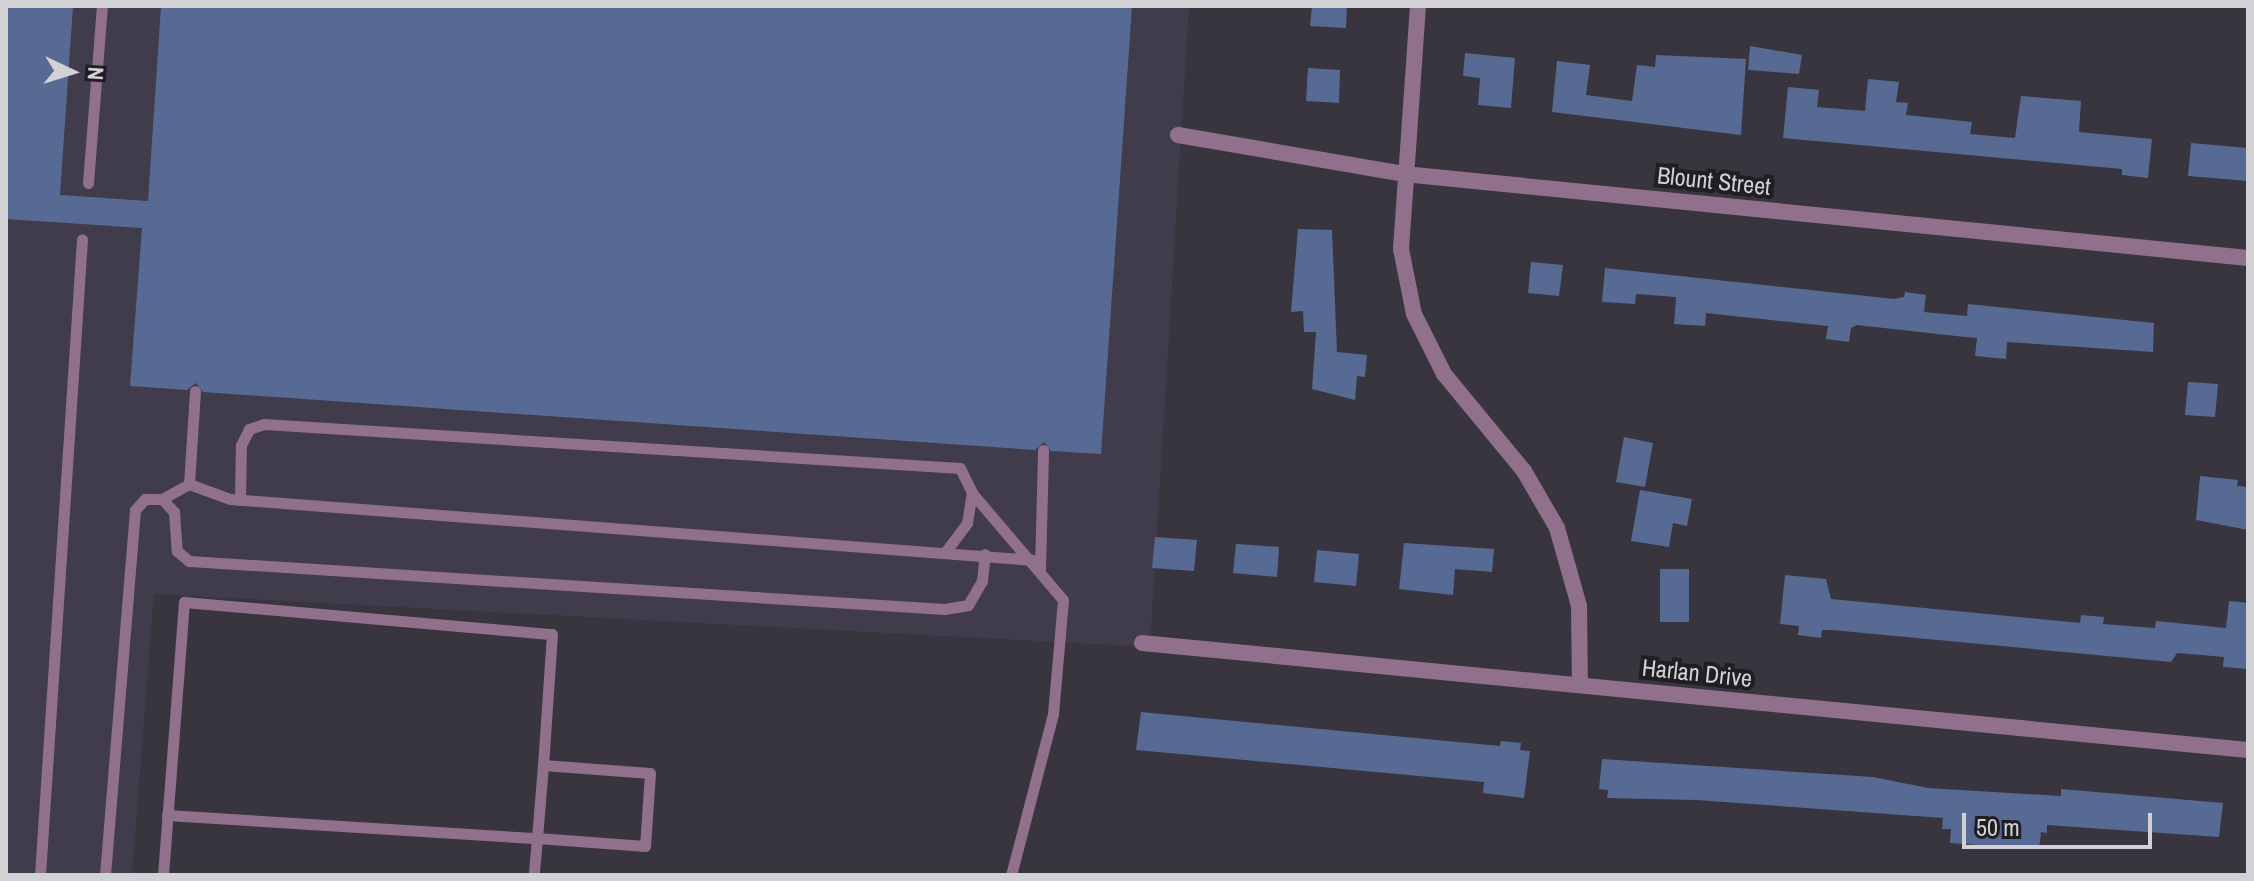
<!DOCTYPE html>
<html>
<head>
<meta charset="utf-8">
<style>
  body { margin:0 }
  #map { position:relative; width:2254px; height:881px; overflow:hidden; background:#38353e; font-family:"Archivo Narrow",sans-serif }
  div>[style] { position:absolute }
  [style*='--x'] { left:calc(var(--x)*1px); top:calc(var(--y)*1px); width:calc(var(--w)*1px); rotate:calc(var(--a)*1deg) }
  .built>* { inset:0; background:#413c4b }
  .building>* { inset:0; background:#576a93 }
  .service>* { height:11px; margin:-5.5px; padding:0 5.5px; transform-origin:5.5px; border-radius:5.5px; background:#91708c }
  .minor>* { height:16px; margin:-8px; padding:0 8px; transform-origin:8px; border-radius:8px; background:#91708c }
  span { translate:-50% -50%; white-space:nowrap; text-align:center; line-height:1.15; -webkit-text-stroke:8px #1f1e21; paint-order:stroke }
  .street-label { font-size:24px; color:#d2d1d6 }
  .frame { position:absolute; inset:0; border:8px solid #d2d1d6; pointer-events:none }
  .north { position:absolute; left:32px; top:32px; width:80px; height:80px; -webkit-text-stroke:6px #1f1e21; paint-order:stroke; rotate:94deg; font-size:22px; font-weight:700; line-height:32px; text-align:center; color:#d2d1d6 }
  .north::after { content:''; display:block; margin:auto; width:28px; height:36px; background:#d2d1d6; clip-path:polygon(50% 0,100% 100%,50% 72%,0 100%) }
  .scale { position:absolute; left:1962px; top:813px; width:190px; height:36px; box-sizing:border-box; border:4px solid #d2d1d6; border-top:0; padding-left:10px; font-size:24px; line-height:28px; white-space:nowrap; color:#d2d1d6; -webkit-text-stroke:6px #1f1e21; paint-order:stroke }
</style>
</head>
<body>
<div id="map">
  <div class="built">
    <div style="clip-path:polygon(6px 6px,1189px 6px,1150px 647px,154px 594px,132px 875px,6px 875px)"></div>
  </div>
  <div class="building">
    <div style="clip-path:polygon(6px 6px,73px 6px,60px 195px,148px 201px,161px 6px,1132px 6px,1101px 454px,1051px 451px,1044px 442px,1035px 450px,203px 392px,196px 383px,187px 390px,130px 386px,142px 228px,6px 219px)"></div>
    <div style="clip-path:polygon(1312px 6px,1347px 6px,1346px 28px,1310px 26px)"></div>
    <div style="clip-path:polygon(1750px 46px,1802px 55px,1799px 74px,1748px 70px)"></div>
    <div style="clip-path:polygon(1465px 53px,1515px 58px,1511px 108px,1478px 105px,1480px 78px,1463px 76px)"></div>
    <div style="clip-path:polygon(1656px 55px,1746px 59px,1741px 135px,1552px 112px,1557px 61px,1590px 65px,1586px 95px,1632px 101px,1637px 65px,1655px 67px)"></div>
    <div style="clip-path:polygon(1308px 68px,1340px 70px,1339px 103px,1306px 101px)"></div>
    <div style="clip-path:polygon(1868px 79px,1899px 82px,1896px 102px,1908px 103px,1906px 115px,1972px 122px,1970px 134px,2015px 138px,2021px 96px,2081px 101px,2079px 132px,2152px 139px,2148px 178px,2122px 175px,2122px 169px,1783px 138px,1788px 87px,1819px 90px,1817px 107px,1865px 111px)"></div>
    <div style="clip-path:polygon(2191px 143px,2248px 148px,2248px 181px,2188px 176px)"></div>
    <div style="clip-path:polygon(1298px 229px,1332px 230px,1337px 352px,1367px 355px,1365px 377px,1357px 376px,1355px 400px,1312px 389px,1316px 332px,1304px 332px,1303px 311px,1291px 312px)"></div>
    <div style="clip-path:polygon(1531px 262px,1563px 265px,1559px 296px,1528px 293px)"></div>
    <div style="clip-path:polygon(1605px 268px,1894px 299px,1904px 297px,1905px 292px,1926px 295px,1924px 312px,1967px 316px,1968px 304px,2154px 323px,2153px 352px,2007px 342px,2006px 359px,1975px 356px,1977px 338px,1965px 337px,1857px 325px,1851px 328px,1849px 342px,1826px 339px,1828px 326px,1706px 313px,1705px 326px,1674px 324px,1676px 297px,1636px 294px,1635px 304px,1602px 302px)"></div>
    <div style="clip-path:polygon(2188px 382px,2218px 384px,2215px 417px,2185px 415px)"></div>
    <div style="clip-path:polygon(1624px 437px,1653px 443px,1645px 487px,1616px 482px)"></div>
    <div style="clip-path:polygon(2200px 476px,2238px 480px,2237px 486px,2248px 487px,2248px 530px,2196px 520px)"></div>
    <div style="clip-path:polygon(1640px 490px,1692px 499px,1687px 526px,1673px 523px,1669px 547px,1631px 541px)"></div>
    <div style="clip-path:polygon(1155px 537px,1197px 540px,1194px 571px,1152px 568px)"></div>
    <div style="clip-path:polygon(1404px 543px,1494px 549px,1492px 572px,1455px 569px,1453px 595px,1399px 589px)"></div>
    <div style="clip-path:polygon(1236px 544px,1279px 547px,1277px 577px,1233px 573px)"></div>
    <div style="clip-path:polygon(1317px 550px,1359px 554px,1356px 586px,1314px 582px)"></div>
    <div style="clip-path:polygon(1660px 569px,1689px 569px,1689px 622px,1660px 622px)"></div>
    <div style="clip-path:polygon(1785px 575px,1826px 579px,1831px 599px,2080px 623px,2081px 615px,2104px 617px,2103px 624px,2155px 628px,2156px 621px,2226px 628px,2229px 601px,2248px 603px,2248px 669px,2223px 667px,2224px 657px,2177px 653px,2171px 662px,1832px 630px,1822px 630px,1821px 638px,1798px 635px,1799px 626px,1780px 624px)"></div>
    <div style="clip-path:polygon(1141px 712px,1500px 746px,1501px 741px,1521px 743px,1520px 750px,1530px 751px,1524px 798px,1483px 793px,1484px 782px,1136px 750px)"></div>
    <div style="clip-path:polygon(1602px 759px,1873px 777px,1928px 788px,2061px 796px,2061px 789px,2223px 803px,2219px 837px,2047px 825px,2047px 833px,2041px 832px,2039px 849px,1950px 843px,1951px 829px,1942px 829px,1943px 818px,1696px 800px,1607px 798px,1608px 790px,1599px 789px)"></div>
  </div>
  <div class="service">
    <div style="--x:88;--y:183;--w:178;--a:-85.5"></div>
    <div style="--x:189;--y:484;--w:93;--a:-86.3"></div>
    <div style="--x:162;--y:499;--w:31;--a:-29"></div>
    <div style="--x:189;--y:484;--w:44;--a:20.1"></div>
    <div style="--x:230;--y:499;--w:806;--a:4.34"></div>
    <div style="--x:240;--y:500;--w:55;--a:-89"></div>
    <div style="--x:241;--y:445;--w:18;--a:-63"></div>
    <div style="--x:249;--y:429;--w:16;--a:-18"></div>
    <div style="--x:264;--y:424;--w:697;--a:3.62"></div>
    <div style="--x:960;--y:468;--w:28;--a:64"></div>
    <div style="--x:972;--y:493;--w:140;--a:49.6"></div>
    <div style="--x:1063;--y:600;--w:114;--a:95"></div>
    <div style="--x:1053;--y:714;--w:166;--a:104.6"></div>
    <div style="--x:946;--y:551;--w:35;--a:-53"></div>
    <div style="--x:967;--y:523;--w:30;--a:-81"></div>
    <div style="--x:1040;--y:568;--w:118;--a:-88.5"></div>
    <div style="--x:167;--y:815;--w:371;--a:3.6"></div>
    <div style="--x:537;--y:838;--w:73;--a:-85.3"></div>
    <div style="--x:40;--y:875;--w:637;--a:-86.22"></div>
    <div style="--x:105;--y:875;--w:366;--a:-85.3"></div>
    <div style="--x:135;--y:510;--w:15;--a:-48"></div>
    <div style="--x:145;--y:499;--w:17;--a:0"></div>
    <div style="--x:162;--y:499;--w:18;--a:47"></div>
    <div style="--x:174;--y:512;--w:39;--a:86"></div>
    <div style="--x:177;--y:551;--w:16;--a:40"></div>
    <div style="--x:189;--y:561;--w:757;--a:3.64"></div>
    <div style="--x:944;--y:609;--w:24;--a:-9"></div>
    <div style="--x:968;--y:605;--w:28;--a:-60"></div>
    <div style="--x:982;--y:581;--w:27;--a:-84"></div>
    <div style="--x:163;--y:875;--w:274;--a:-85.6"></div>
    <div style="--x:184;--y:602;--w:369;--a:5"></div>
    <div style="--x:552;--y:634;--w:131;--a:93.9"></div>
    <div style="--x:543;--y:765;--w:107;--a:4.3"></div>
    <div style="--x:650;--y:773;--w:73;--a:93.9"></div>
    <div style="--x:645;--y:846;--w:108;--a:-175.8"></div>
    <div style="--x:537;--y:838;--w:37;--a:95"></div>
  </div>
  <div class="minor">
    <div style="--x:1418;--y:6;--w:244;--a:94"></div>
    <div style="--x:1401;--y:249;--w:66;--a:78.7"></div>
    <div style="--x:1414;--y:314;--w:67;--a:63.4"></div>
    <div style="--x:1444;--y:374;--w:126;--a:50.5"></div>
    <div style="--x:1524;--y:471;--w:66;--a:59.9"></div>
    <div style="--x:1557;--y:528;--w:81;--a:74.2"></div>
    <div style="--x:1579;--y:606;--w:79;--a:89.3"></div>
    <div style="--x:1178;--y:135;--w:229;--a:9.8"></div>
    <div style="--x:1404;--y:174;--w:848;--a:5.68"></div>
    <div style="--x:1142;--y:643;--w:1111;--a:5.53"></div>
  </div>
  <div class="street-label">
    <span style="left:1714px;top:181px;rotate:6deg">Blount Street</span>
    <span style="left:1697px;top:673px;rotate:6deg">Harlan Drive</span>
  </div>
  <div class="frame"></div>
  <div class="north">N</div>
  <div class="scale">50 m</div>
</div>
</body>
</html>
